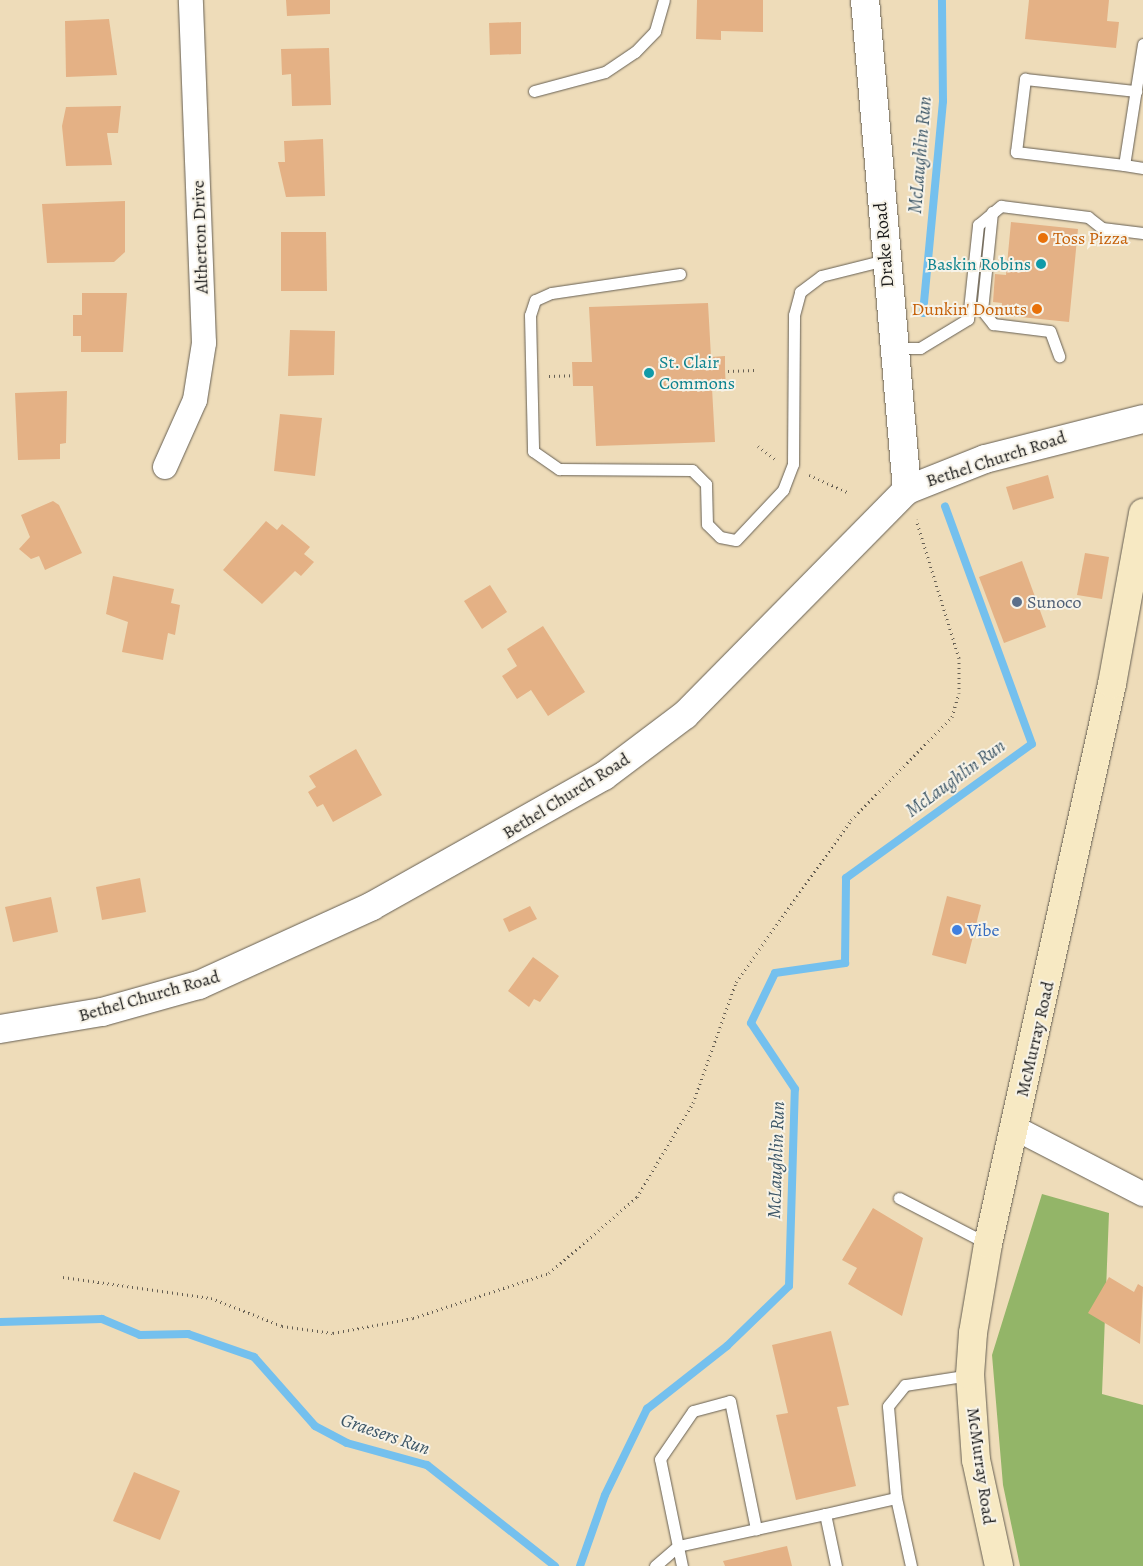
<!DOCTYPE html>
<html>
<head>
<meta charset="utf-8">
<style>
  body { margin:0 }
  #map { position:relative; width:1143px; height:1566px; overflow:hidden; background:#eedcb9; font-family:Alegreya,serif }
  div>[style] { position:absolute }
  [style*='--x'] { left:calc(var(--x)*1px); top:calc(var(--y)*1px); width:calc(var(--w)*1px); rotate:calc(var(--a)*1deg) }
  .forest>* { inset:0; background:#93b568 }
  .stream>* { height:8px; margin:-4px; padding:0 4px; transform-origin:4px; border-radius:4px; background:#74c0ee }
  .building>* { inset:0; background:#e4b185 }
  .path>* { height:3px; margin-top:-1.5px; transform-origin:0; background:repeating-linear-gradient(90deg,#665f53 0 1px,transparent 0 5px) }
  .roads { filter:drop-shadow(0 0 1px #665f53) drop-shadow(0 0 1px #665f53) }
  .service>* { height:11px; margin:-5.5px; padding:0 5.5px; transform-origin:5.5px; border-radius:5.5px; background:#fff }
  .minor>* { height:24px; margin:-12px; padding:0 12px; transform-origin:12px; border-radius:12px; background:#fff }
  .tertiary>* { height:28px; margin:-14px; padding:0 14px; transform-origin:14px; border-radius:14px; background:#fff }
  .secondary>* { height:28px; margin:-14px; padding:0 14px; transform-origin:14px; border-radius:14px; background:#f7e9c3 }
  .dots>* { width:14px; height:14px; translate:-50% -50%; box-sizing:border-box; border:2px solid #f7f3e8; border-radius:50% }
  span { translate:-50% -50%; white-space:nowrap; text-align:center; line-height:1.15; -webkit-text-stroke:4px #f7f3e8; paint-order:stroke }
  .street-label { font-size:18px; color:#1c1c1c }
  .food-label { font-size:18px; color:#c56008 }
  .left { translate:0 -50%; text-align:left }
  .right { translate:-100% -50%; text-align:right }
  .culture-label { font-size:18px; color:#0d838f }
  .service-label { font-size:18px; color:#4e5e75 }
  .shop-label { font-size:18px; color:#366cbe }
  .water-label { font-size:19px; color:#3b5566; font-style:italic }
</style>
</head>
<body>
<div id="map">
  <div class="forest">
    <div style="clip-path:polygon(1042px 1194px,1109px 1213px,1102px 1394px,1143px 1405px,1143px 1566px,1020px 1566px,1003px 1485px,992px 1355px)"></div>
  </div>
  <div class="stream">
    <div style="--x:923;--y:313;--w:213;--a:-84.6"></div>
    <div style="--x:943;--y:101;--w:101;--a:-90.6"></div>
    <div style="--x:0;--y:1322;--w:102;--a:-1.7"></div>
    <div style="--x:102;--y:1319;--w:41;--a:22.8"></div>
    <div style="--x:140;--y:1335;--w:48;--a:-1.2"></div>
    <div style="--x:188;--y:1334;--w:70;--a:19.2"></div>
    <div style="--x:254;--y:1357;--w:92;--a:48.5"></div>
    <div style="--x:315;--y:1426;--w:36;--a:28"></div>
    <div style="--x:347;--y:1443;--w:83;--a:15.4"></div>
    <div style="--x:427;--y:1465;--w:163;--a:38.3"></div>
    <div style="--x:580;--y:1566;--w:75;--a:-70.6"></div>
    <div style="--x:605;--y:1495;--w:96;--a:-64"></div>
    <div style="--x:647;--y:1409;--w:102;--a:-38.2"></div>
    <div style="--x:727;--y:1346;--w:86;--a:-44.1"></div>
    <div style="--x:789;--y:1286;--w:197;--a:-88.3"></div>
    <div style="--x:795;--y:1089;--w:79;--a:-123.7"></div>
    <div style="--x:751;--y:1023;--w:55;--a:-64.4"></div>
    <div style="--x:775;--y:973;--w:71;--a:-8.1"></div>
    <div style="--x:845;--y:963;--w:85;--a:-89.3"></div>
    <div style="--x:846;--y:878;--w:229;--a:-35.8"></div>
    <div style="--x:1032;--y:744;--w:253;--a:-110.1"></div>
  </div>
  <div class="building">
    <div style="clip-path:polygon(286px 0,330px 0,330px 14px,287px 16px)"></div>
    <div style="clip-path:polygon(697px 0,763px 0,763px 32px,721px 31px,721px 40px,696px 39px)"></div>
    <div style="clip-path:polygon(1029px 0,1109px 0,1107px 21px,1119px 22px,1116px 48px,1025px 39px)"></div>
    <div style="clip-path:polygon(109px 19px,117px 75px,66px 77px,65px 21px)"></div>
    <div style="clip-path:polygon(521px 22px,521px 54px,490px 55px,489px 23px)"></div>
    <div style="clip-path:polygon(329px 48px,331px 105px,292px 106px,291px 74px,282px 75px,281px 49px)"></div>
    <div style="clip-path:polygon(121px 106px,118px 133px,107px 133px,112px 165px,66px 166px,62px 126px,66px 107px)"></div>
    <div style="clip-path:polygon(323px 139px,325px 196px,286px 197px,278px 162px,285px 162px,284px 141px)"></div>
    <div style="clip-path:polygon(125px 201px,125px 252px,114px 262px,47px 263px,42px 204px)"></div>
    <div style="clip-path:polygon(1011px 222px,1078px 229px,1069px 322px,1001px 315px,1002px 303px,993px 302px,995px 274px,1006px 275px)"></div>
    <div style="clip-path:polygon(281px 232px,326px 232px,327px 291px,281px 291px)"></div>
    <div style="clip-path:polygon(82px 293px,127px 293px,123px 352px,81px 352px,81px 336px,73px 336px,73px 315px,82px 315px)"></div>
    <div style="clip-path:polygon(708px 303px,711px 357px,725px 356px,725px 371px,726px 387px,712px 388px,715px 442px,596px 446px,593px 386px,573px 386px,572px 362px,592px 362px,589px 307px)"></div>
    <div style="clip-path:polygon(290px 330px,335px 331px,334px 375px,288px 376px)"></div>
    <div style="clip-path:polygon(67px 391px,66px 443px,60px 444px,60px 459px,18px 460px,15px 393px)"></div>
    <div style="clip-path:polygon(280px 414px,322px 418px,315px 476px,274px 471px)"></div>
    <div style="clip-path:polygon(1048px 475px,1054px 498px,1013px 510px,1006px 487px)"></div>
    <div style="clip-path:polygon(53px 501px,59px 505px,82px 553px,45px 570px,39px 556px,31px 559px,19px 549px,30px 537px,21px 515px)"></div>
    <div style="clip-path:polygon(266px 521px,277px 530px,282px 524px,291px 531px,310px 547px,304px 554px,314px 562px,301px 576px,295px 571px,262px 604px,223px 570px)"></div>
    <div style="clip-path:polygon(1085px 553px,1109px 557px,1102px 599px,1077px 595px)"></div>
    <div style="clip-path:polygon(1022px 561px,1046px 627px,1004px 643px,979px 577px)"></div>
    <div style="clip-path:polygon(113px 576px,174px 589px,171px 603px,180px 605px,175px 635px,168px 633px,163px 660px,122px 652px,128px 622px,106px 614px)"></div>
    <div style="clip-path:polygon(490px 585px,507px 612px,482px 629px,464px 601px)"></div>
    <div style="clip-path:polygon(543px 626px,585px 692px,548px 716px,531px 690px,517px 699px,502px 676px,517px 666px,507px 649px)"></div>
    <div style="clip-path:polygon(356px 749px,382px 795px,333px 822px,323px 804px,317px 807px,308px 792px,316px 787px,309px 776px)"></div>
    <div style="clip-path:polygon(140px 878px,146px 912px,102px 920px,96px 887px)"></div>
    <div style="clip-path:polygon(947px 896px,981px 905px,966px 964px,932px 955px)"></div>
    <div style="clip-path:polygon(51px 897px,58px 932px,13px 942px,5px 907px)"></div>
    <div style="clip-path:polygon(530px 906px,537px 919px,509px 932px,503px 919px)"></div>
    <div style="clip-path:polygon(533px 957px,559px 976px,540px 1002px,534px 999px,529px 1007px,508px 991px)"></div>
    <div style="clip-path:polygon(873px 1208px,923px 1238px,902px 1316px,848px 1284px,857px 1268px,842px 1260px)"></div>
    <div style="clip-path:polygon(1109px 1277px,1134px 1292px,1138px 1284px,1143px 1287px,1140px 1344px,1088px 1313px)"></div>
    <div style="clip-path:polygon(831px 1331px,849px 1405px,837px 1407px,856px 1486px,796px 1500px,776px 1415px,788px 1413px,772px 1345px)"></div>
    <div style="clip-path:polygon(134px 1472px,180px 1491px,160px 1540px,113px 1521px)"></div>
    <div style="clip-path:polygon(787px 1546px,792px 1566px,725px 1566px,723px 1561px)"></div>
  </div>
  <div class="path">
    <div style="--x:728;--y:371;--w:27;--a:-2"></div>
    <div style="--x:549;--y:376;--w:24;--a:-2"></div>
    <div style="--x:758;--y:446;--w:21;--a:37"></div>
    <div style="--x:809;--y:475;--w:42;--a:24.1"></div>
    <div style="--x:63;--y:1277;--w:149;--a:8.1"></div>
    <div style="--x:211;--y:1298;--w:76;--a:21.5"></div>
    <div style="--x:282;--y:1326;--w:51;--a:7.8"></div>
    <div style="--x:333;--y:1333;--w:81;--a:-10.6"></div>
    <div style="--x:413;--y:1318;--w:143;--a:-18.3"></div>
    <div style="--x:549;--y:1273;--w:116;--a:-40.8"></div>
    <div style="--x:637;--y:1197;--w:109;--a:-59.2"></div>
    <div style="--x:693;--y:1103;--w:128;--a:-70.4"></div>
    <div style="--x:736;--y:982;--w:199;--a:-54.6"></div>
    <div style="--x:851;--y:820;--w:144;--a:-45.6"></div>
    <div style="--x:952;--y:717;--w:25;--a:-74"></div>
    <div style="--x:959;--y:693;--w:35;--a:-90"></div>
    <div style="--x:959;--y:658;--w:145;--a:-107.2"></div>
  </div>
  <div class="roads">
    <div class="service">
      <div style="--x:1143;--y:44;--w:122;--a:98.9"></div>
      <div style="--x:1124;--y:165;--w:19;--a:9"></div>
      <div style="--x:534;--y:91;--w:73;--a:-15"></div>
      <div style="--x:605;--y:72;--w:36;--a:-34"></div>
      <div style="--x:635;--y:52;--w:29;--a:-46"></div>
      <div style="--x:655;--y:31;--w:32;--a:-74"></div>
      <div style="--x:1124;--y:165;--w:109;--a:-173.1"></div>
      <div style="--x:1016;--y:152;--w:74;--a:-83"></div>
      <div style="--x:1025;--y:79;--w:112;--a:6.2"></div>
      <div style="--x:992;--y:212;--w:99;--a:95.8"></div>
      <div style="--x:982;--y:310;--w:18;--a:52"></div>
      <div style="--x:993;--y:324;--w:57;--a:7"></div>
      <div style="--x:1050;--y:331;--w:27;--a:70"></div>
      <div style="--x:680;--y:274;--w:130;--a:171.6"></div>
      <div style="--x:551;--y:293;--w:17;--a:156"></div>
      <div style="--x:535;--y:300;--w:16;--a:108"></div>
      <div style="--x:530;--y:315;--w:136;--a:88.7"></div>
      <div style="--x:533;--y:451;--w:32;--a:35"></div>
      <div style="--x:559;--y:469;--w:133;--a:0.4"></div>
      <div style="--x:692;--y:470;--w:20;--a:45"></div>
      <div style="--x:706;--y:484;--w:40;--a:88.6"></div>
      <div style="--x:707;--y:524;--w:18;--a:45"></div>
      <div style="--x:720;--y:537;--w:16;--a:11"></div>
      <div style="--x:736;--y:540;--w:69;--a:-46.8"></div>
      <div style="--x:783;--y:490;--w:28;--a:-69"></div>
      <div style="--x:793;--y:464;--w:149;--a:-89.6"></div>
      <div style="--x:794;--y:315;--w:24;--a:-75"></div>
      <div style="--x:800;--y:292;--w:26;--a:-37"></div>
      <div style="--x:821;--y:276;--w:66;--a:-14"></div>
      <div style="--x:893;--y:348;--w:27;--a:0"></div>
      <div style="--x:920;--y:348;--w:56;--a:-31.1"></div>
      <div style="--x:968;--y:319;--w:95;--a:-83.9"></div>
      <div style="--x:978;--y:225;--w:30;--a:-40"></div>
      <div style="--x:1001;--y:206;--w:88;--a:7.2"></div>
      <div style="--x:1088;--y:217;--w:18;--a:38"></div>
      <div style="--x:1102;--y:228;--w:41;--a:7"></div>
      <div style="--x:899;--y:1198;--w:100;--a:27.3"></div>
      <div style="--x:655;--y:1566;--w:30;--a:-41"></div>
      <div style="--x:678;--y:1546;--w:150;--a:-12.3"></div>
      <div style="--x:682;--y:1566;--w:109;--a:-101.6"></div>
      <div style="--x:660;--y:1459;--w:58;--a:-55.5"></div>
      <div style="--x:693;--y:1411;--w:38;--a:-15"></div>
      <div style="--x:730;--y:1401;--w:131;--a:78.5"></div>
      <div style="--x:836;--y:1566;--w:53;--a:-101.9"></div>
      <div style="--x:825;--y:1514;--w:73;--a:-12.7"></div>
      <div style="--x:911;--y:1566;--w:70;--a:-102.4"></div>
      <div style="--x:896;--y:1498;--w:92;--a:-95"></div>
      <div style="--x:888;--y:1406;--w:27;--a:-51"></div>
      <div style="--x:905;--y:1385;--w:66;--a:-8.7"></div>
    </div>
    <div class="minor">
      <div style="--x:165;--y:467;--w:73;--a:-65.9"></div>
      <div style="--x:195;--y:400;--w:58;--a:-81"></div>
      <div style="--x:204;--y:343;--w:343;--a:-92.2"></div>
      <div style="--x:1015;--y:1128;--w:144;--a:27.3"></div>
    </div>
    <div class="tertiary">
      <div style="--x:865;--y:0;--w:492;--a:85.1"></div>
      <div style="--x:0;--y:1029;--w:103;--a:-9.5"></div>
      <div style="--x:102;--y:1012;--w:101;--a:-15.6"></div>
      <div style="--x:199;--y:985;--w:190;--a:-24.5"></div>
      <div style="--x:372;--y:906;--w:266;--a:-29.3"></div>
      <div style="--x:604;--y:776;--w:101;--a:-37"></div>
      <div style="--x:685;--y:715;--w:316;--a:-45.4"></div>
      <div style="--x:907;--y:490;--w:84;--a:-21.7"></div>
      <div style="--x:985;--y:459;--w:163;--a:-14.2"></div>
    </div>
    <div class="secondary">
      <div style="--x:999;--y:1566;--w:108;--a:-102.2"></div>
      <div style="--x:976;--y:1460;--w:85;--a:-94"></div>
      <div style="--x:970;--y:1375;--w:42;--a:-85.9"></div>
      <div style="--x:973;--y:1333;--w:90;--a:-80.4"></div>
      <div style="--x:988;--y:1244;--w:574;--a:-77.51"></div>
      <div style="--x:1112;--y:684;--w:174;--a:-79.7"></div>
    </div>
  </div>
  <div class="dots">
    <div style="left:1043px;top:238px;background:#e8710a"></div>
    <div style="left:1041px;top:264px;background:#0f9aa8"></div>
    <div style="left:1037px;top:309px;background:#e8710a"></div>
    <div style="left:649px;top:373px;background:#0f9aa8"></div>
    <div style="left:1017px;top:602px;background:#5c6f8a"></div>
    <div style="left:957px;top:930px;background:#3f7fe0"></div>
  </div>
  <div class="street-label">
    <span style="left:200px;top:237px;rotate:-92deg">Altherton Drive</span>
    <span style="left:884px;top:245px;rotate:-95deg">Drake Road</span>
    <span style="left:996px;top:459px;rotate:-18deg">Bethel Church Road</span>
    <span style="left:566px;top:796px;rotate:-32deg">Bethel Church Road</span>
    <span style="left:149px;top:996px;rotate:-16deg">Bethel Church Road</span>
    <span style="left:1035px;top:1039px;rotate:-77deg">McMurray Road</span>
    <span style="left:981px;top:1466px;rotate:82deg">McMurray Road</span>
  </div>
  <div class="food-label">
    <span class="left" style="left:1053px;top:238px">Toss Pizza</span>
    <span class="right" style="left:1027px;top:309px">Dunkin' Donuts</span>
  </div>
  <div class="culture-label">
    <span class="right" style="left:1031px;top:264px">Baskin Robins</span>
    <span class="left" style="left:659px;top:373px">St. Clair<br>Commons</span>
  </div>
  <div class="service-label">
    <span class="left" style="left:1027px;top:602px">Sunoco</span>
  </div>
  <div class="shop-label">
    <span class="left" style="left:967px;top:930px">Vibe</span>
  </div>
  <div class="water-label">
    <span style="left:921px;top:155px;rotate:-85deg">McLaughlin Run</span>
    <span style="left:956px;top:779px;rotate:-36deg">McLaughlin Run</span>
    <span style="left:777px;top:1160px;rotate:-88deg">McLaughlin Run</span>
    <span style="left:385px;top:1435px;rotate:19deg">Graesers Run</span>
  </div>
</div>
</body>
</html>
